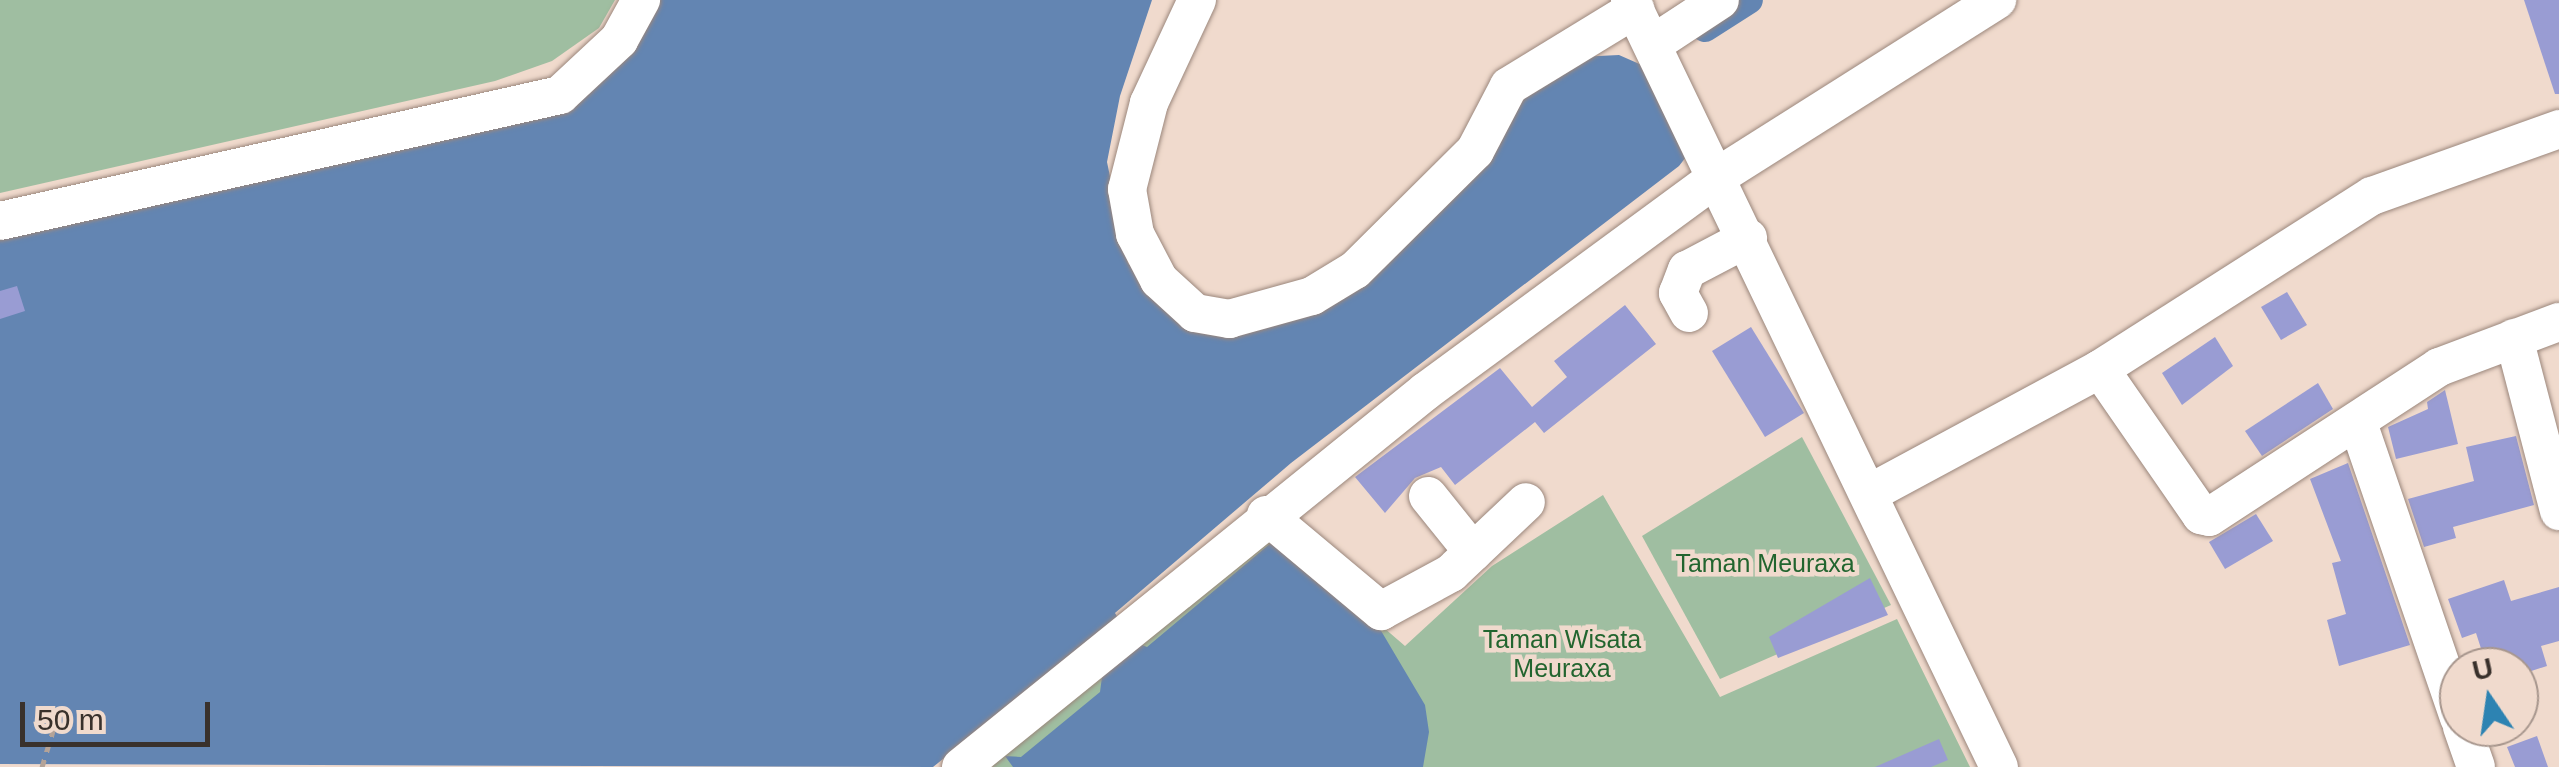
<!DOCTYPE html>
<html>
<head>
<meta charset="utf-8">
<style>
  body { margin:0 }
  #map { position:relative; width:2559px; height:767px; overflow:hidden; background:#f0dacd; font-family:Arial,sans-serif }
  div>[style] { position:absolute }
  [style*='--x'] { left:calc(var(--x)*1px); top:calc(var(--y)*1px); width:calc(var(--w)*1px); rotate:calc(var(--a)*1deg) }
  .green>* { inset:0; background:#9fbea1 }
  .water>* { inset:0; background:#6385b2 }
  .canal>* { height:28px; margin:-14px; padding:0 14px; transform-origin:14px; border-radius:14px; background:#6385b2 }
  .building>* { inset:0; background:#999cd3 }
  .path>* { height:5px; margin-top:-2.5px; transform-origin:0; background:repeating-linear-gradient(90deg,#b4a398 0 8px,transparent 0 16px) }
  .roads { filter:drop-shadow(0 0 2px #9b877c) drop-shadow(0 0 2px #9b877c) }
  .minor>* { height:38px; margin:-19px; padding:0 19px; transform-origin:19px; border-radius:19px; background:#fff }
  span { translate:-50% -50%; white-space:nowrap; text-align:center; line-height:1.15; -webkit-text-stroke:9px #f0dacd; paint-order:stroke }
  .park-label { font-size:25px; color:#22652f }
  .north { position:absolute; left:2439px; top:647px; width:100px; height:100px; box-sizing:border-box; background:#f0dacd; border:2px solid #a7968d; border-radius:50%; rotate:347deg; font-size:28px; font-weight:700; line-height:40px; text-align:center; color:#39312c }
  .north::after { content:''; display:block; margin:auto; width:35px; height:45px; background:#2d83b2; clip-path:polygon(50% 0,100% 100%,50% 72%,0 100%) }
  .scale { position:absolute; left:20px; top:702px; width:190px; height:45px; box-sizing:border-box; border:5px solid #39312c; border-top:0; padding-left:12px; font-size:30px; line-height:35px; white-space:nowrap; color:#39312c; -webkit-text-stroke:8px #f0dacd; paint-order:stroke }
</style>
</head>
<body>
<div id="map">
  <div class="green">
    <div style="clip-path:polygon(0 0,615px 0,599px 28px,552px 61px,495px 81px,0 193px)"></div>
    <div style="clip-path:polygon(1802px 437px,1891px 605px,1720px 679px,1642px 536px)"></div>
    <div style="clip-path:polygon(1603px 495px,1720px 697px,1897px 619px,1970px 767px,993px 767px,986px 757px,1275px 534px,1405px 646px,1492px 566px)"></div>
  </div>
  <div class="water">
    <div style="clip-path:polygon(654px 0,1152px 0,1120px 96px,1107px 162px,1128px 263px,1170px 310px,1308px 304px,1513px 94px,1578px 57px,1619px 55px,1644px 66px,1686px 157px,1679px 166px,1291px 463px,1115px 613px,1132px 641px,1147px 647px,1272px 542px,1380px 629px,1425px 705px,1429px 732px,1423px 767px,1013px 767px,1005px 756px,1021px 757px,1100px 692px,1103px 669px,1077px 652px,933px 767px,0 764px,0 231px,581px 99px,624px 53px)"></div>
  </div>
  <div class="canal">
    <div style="--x:1705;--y:28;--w:52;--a:-32.5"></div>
  </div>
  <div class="building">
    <div style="clip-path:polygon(2524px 0,2559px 0,2559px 94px,2555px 94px)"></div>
    <div style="clip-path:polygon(17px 286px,25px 311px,0 319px,0 291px)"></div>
    <div style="clip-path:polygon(2287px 292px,2307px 325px,2281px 340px,2261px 307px)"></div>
    <div style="clip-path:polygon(1625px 305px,1656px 344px,1544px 433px,1535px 422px,1455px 485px,1441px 467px,1415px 478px,1385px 513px,1355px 477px,1500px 368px,1532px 407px,1567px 377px,1554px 361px)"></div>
    <div style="clip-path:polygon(1751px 327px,1804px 413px,1765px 437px,1712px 351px)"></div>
    <div style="clip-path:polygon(2215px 337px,2233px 366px,2182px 405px,2162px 373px)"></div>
    <div style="clip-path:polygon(2318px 383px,2333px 409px,2262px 456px,2245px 431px)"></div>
    <div style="clip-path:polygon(2445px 390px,2458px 444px,2396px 459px,2388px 427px,2428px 409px,2427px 402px)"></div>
    <div style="clip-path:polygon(2516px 436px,2534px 505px,2453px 527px,2456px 538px,2424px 547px,2408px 499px,2474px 481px,2466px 447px)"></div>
    <div style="clip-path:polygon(2348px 463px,2410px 645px,2339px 666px,2327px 620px,2346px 614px,2332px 563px,2341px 561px,2310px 479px)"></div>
    <div style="clip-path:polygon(2256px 514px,2273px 541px,2225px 569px,2209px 542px)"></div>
    <div style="clip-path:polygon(1870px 578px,1888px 615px,1778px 658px,1769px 637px)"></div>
    <div style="clip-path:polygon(2504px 580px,2511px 601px,2559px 587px,2559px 641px,2541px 646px,2547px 666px,2519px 675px,2519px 667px,2487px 667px,2476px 633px,2462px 638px,2448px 599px)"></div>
    <div style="clip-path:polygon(2537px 736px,2548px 767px,2515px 767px,2507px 747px)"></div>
    <div style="clip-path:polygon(1939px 739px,1948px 760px,1931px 767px,1875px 767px)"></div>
  </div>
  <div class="path">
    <div style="--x:42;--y:767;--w:48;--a:-73.1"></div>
  </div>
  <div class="roads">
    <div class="minor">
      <div style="--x:1197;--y:0;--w:114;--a:115"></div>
      <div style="--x:1149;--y:103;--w:89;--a:104.3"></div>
      <div style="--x:1127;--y:189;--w:46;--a:79.9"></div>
      <div style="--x:1135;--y:234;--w:52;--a:62.4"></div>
      <div style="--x:1159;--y:280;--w:49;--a:42.5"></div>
      <div style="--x:1195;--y:313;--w:35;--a:10"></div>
      <div style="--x:1229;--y:319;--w:86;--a:-15.5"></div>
      <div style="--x:1312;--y:296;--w:50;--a:-31.2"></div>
      <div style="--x:1355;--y:270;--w:169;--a:-44.8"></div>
      <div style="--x:1475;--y:151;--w:73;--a:-62.4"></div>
      <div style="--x:1509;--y:86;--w:148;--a:-31.4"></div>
      <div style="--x:1630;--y:0;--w:851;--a:64.31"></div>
      <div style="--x:1653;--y:44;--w:80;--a:-33.3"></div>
      <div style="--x:0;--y:221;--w:574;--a:-12.68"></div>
      <div style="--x:560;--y:95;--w:81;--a:-43"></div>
      <div style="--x:619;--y:40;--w:46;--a:-61.2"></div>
      <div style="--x:1689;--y:313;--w:23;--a:-119"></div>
      <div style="--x:1678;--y:293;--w:25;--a:-69"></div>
      <div style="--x:1687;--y:270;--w:69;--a:-27.7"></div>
      <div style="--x:2514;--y:338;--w:179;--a:75.4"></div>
      <div style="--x:2100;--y:369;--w:178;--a:55.3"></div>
      <div style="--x:2201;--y:515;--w:8;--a:14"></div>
      <div style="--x:2209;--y:517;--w:275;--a:-33.1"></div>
      <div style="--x:2439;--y:367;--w:128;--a:-20.6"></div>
      <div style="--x:2358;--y:423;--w:312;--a:71.1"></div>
      <div style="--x:1870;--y:493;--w:261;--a:-28.3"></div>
      <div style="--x:2100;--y:369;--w:322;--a:-32.5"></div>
      <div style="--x:2372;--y:196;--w:199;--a:-19.7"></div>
      <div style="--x:1428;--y:496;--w:72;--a:51.2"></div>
      <div style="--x:1266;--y:515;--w:150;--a:39.9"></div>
      <div style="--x:1381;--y:611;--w:80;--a:-28.5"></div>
      <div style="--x:1451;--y:573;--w:103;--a:-43.4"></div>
      <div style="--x:2462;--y:727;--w:42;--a:70.7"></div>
      <div style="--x:961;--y:767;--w:598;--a:-38.96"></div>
      <div style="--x:1426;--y:391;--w:365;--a:-36.3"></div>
      <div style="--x:1720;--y:175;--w:328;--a:-32.3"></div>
    </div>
  </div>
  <div class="park-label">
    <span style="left:1765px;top:563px">Taman Meuraxa</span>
    <span style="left:1562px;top:654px">Taman Wisata<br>Meuraxa</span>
  </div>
  <div class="north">U</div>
  <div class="scale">50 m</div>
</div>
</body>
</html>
